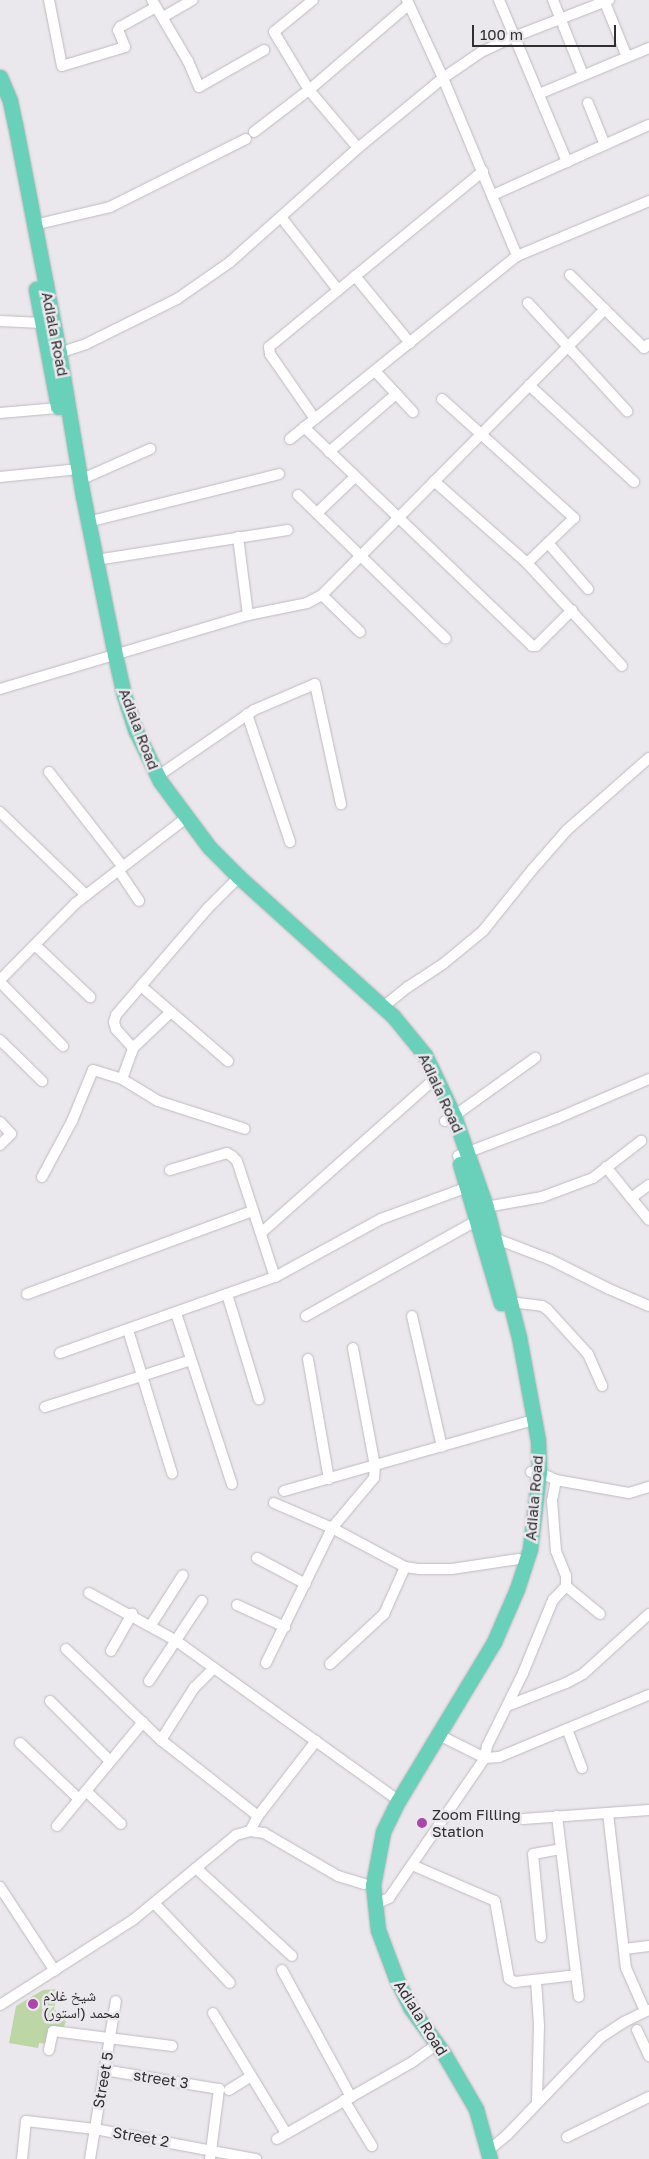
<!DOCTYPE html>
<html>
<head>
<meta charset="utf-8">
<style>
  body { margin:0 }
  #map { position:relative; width:649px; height:2159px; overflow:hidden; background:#ebe8ed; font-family:"Golos Text","Noto Naskh Arabic",sans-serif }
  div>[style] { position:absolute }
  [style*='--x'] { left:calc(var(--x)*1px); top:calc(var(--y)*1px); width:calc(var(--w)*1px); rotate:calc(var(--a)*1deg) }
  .green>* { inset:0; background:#bcd6a5 }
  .roads { filter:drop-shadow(0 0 1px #bdbabf) drop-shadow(0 0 1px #bdbabf) }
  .street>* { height:10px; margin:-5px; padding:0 5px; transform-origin:5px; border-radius:5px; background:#fff }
  .primary>* { height:15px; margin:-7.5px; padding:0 7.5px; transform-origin:7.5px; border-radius:7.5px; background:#69d0b9 }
  .dots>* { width:14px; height:14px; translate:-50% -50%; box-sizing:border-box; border:2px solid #ebe8ed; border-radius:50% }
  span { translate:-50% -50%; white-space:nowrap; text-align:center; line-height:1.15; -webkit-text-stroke:5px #ebe8ed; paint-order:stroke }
  .street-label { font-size:15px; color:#2f2e30 }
  .poi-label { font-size:15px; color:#2f2e30 }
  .left { translate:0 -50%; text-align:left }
  .scale { position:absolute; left:472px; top:25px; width:144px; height:22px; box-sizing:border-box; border:2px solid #2f2e30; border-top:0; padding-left:6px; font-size:15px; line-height:18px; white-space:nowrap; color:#2f2e30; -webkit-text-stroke:4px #ebe8ed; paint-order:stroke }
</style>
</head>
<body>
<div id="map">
  <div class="green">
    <div style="clip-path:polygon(58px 1989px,54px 2009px,66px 2021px,63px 2029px,47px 2044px,39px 2043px,38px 2048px,9px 2043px,16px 2006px,43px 1990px)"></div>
  </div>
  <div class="roads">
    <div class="street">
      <div style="--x:49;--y:0;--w:67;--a:78.9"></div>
      <div style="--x:62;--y:66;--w:66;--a:-16.8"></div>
      <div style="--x:125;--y:47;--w:18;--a:-112"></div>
      <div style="--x:118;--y:30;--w:4;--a:-56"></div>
      <div style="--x:120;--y:27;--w:41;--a:-29.1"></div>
      <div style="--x:152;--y:0;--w:71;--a:59.5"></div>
      <div style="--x:188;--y:61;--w:28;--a:67"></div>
      <div style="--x:199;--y:87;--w:75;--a:-29.6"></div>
      <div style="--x:313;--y:0;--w:50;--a:140.6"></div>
      <div style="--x:274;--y:32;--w:68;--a:58.9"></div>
      <div style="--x:309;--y:90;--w:76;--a:49.8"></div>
      <div style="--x:407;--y:0;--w:86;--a:65.2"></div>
      <div style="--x:443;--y:78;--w:193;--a:67.4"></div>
      <div style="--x:499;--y:0;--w:176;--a:67.2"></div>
      <div style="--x:553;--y:0;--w:81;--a:68.2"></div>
      <div style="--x:604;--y:0;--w:61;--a:68"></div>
      <div style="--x:163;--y:17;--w:34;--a:-30"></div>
      <div style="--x:539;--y:94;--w:119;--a:-22.7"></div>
      <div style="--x:588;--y:103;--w:45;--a:68"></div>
      <div style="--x:254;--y:132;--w:69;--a:-37.4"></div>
      <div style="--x:309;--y:90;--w:130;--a:-40.6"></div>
      <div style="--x:493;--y:195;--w:171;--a:-24.2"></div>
      <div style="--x:281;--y:217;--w:93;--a:52"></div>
      <div style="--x:34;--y:225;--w:78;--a:-13.3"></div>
      <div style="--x:110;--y:207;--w:152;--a:-26.6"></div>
      <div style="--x:570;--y:275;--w:104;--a:44.6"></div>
      <div style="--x:644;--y:348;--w:6;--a:-39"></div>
      <div style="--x:355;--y:276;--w:87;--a:50.6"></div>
      <div style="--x:528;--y:303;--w:147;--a:47.5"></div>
      <div style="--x:0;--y:321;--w:42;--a:2.7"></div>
      <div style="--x:59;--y:353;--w:28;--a:-18"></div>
      <div style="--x:86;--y:344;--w:102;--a:-26.3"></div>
      <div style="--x:177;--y:299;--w:65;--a:-34.9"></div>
      <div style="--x:230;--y:262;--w:171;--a:-41.7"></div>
      <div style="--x:358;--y:148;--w:110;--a:-39.5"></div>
      <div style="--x:443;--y:78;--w:46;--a:-34.4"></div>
      <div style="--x:481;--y:52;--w:38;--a:-25"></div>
      <div style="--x:516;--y:36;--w:100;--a:-21.2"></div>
      <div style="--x:375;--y:371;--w:56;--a:47.2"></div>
      <div style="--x:529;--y:385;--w:143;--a:42.7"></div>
      <div style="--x:442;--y:399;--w:178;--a:42"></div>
      <div style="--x:574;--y:518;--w:65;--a:136.2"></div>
      <div style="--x:0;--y:413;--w:58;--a:-4.9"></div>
      <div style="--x:315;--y:419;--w:79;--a:-124.7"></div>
      <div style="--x:270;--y:354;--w:7;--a:-98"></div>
      <div style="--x:269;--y:347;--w:277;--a:-39.4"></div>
      <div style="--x:304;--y:427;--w:316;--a:43.8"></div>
      <div style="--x:532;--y:646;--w:4;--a:0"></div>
      <div style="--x:536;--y:646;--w:51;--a:-45"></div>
      <div style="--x:290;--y:439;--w:292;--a:-38.9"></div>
      <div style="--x:517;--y:256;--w:143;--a:-22.6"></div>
      <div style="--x:329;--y:452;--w:89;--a:-40.9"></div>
      <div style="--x:0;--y:477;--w:70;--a:-5.7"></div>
      <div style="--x:80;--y:480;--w:77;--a:-23.9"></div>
      <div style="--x:434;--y:481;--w:124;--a:41.4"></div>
      <div style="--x:527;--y:563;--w:140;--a:47.3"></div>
      <div style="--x:298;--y:495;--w:206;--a:44.2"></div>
      <div style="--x:317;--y:513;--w:52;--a:-43.5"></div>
      <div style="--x:88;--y:522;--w:197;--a:-14.1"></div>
      <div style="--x:238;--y:537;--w:79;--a:82.7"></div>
      <div style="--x:548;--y:543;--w:61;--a:49"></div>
      <div style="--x:96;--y:560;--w:194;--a:-8.9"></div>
      <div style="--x:322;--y:595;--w:53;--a:44.2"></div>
      <div style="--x:0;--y:689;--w:259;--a:-16.6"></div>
      <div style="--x:248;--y:615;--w:60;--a:-11.5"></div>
      <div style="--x:307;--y:603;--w:17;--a:-28"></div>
      <div style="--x:322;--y:595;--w:402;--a:-45.3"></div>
      <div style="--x:247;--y:714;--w:135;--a:71.4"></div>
      <div style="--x:49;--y:772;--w:120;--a:52.1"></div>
      <div style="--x:158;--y:776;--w:116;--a:-34.5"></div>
      <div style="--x:254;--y:710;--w:66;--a:-23.1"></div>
      <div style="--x:315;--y:684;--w:123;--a:77.8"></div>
      <div style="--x:0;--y:812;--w:120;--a:44"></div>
      <div style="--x:119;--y:871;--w:36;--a:56"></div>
      <div style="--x:35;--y:945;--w:76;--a:43.4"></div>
      <div style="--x:0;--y:980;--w:108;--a:-45.4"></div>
      <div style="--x:76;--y:903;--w:139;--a:-37.7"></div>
      <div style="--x:0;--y:982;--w:90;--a:45.5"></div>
      <div style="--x:141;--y:986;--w:115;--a:40.8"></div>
      <div style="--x:383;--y:1007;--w:32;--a:-39"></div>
      <div style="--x:408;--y:987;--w:42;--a:-33.3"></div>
      <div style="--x:443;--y:964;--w:52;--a:-39.5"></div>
      <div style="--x:483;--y:931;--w:78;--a:-51.2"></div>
      <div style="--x:532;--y:870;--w:53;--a:-48.8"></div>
      <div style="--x:567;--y:830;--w:109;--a:-41.3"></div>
      <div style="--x:0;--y:1040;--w:59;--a:44.3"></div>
      <div style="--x:133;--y:1048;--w:25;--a:-132"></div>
      <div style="--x:116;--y:1029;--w:7;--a:-106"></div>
      <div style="--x:114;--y:1022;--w:7;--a:-74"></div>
      <div style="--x:116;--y:1015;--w:141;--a:-49.3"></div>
      <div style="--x:208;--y:908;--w:35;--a:-45"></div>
      <div style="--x:122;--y:1079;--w:33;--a:-70"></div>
      <div style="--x:133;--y:1048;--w:52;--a:-43.5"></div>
      <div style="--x:445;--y:1121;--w:10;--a:-29"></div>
      <div style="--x:454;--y:1116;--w:100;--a:-35.6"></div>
      <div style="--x:0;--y:1122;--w:16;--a:47"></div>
      <div style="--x:11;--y:1134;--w:16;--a:135"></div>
      <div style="--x:458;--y:1156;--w:107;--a:-20.8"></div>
      <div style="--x:558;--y:1118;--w:99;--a:-23.2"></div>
      <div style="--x:606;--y:1167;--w:68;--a:50.9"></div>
      <div style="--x:170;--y:1170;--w:59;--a:-16.6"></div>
      <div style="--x:227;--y:1153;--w:6;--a:31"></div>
      <div style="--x:232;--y:1156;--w:7;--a:45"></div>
      <div style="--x:237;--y:1161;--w:122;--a:71.9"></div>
      <div style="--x:42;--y:1177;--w:64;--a:-61.8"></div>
      <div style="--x:72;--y:1121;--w:55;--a:-67.6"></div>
      <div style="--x:93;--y:1070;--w:30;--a:17"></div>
      <div style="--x:122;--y:1079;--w:42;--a:31.4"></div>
      <div style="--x:158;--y:1101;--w:91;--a:17.8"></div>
      <div style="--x:631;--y:1198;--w:22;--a:-36"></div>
      <div style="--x:486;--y:1207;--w:57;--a:-10.1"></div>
      <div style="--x:542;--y:1197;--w:54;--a:-20.4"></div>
      <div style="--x:593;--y:1178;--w:61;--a:-37.6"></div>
      <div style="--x:261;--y:1233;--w:226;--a:-41.6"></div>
      <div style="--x:494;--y:1238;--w:59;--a:20.9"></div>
      <div style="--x:549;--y:1259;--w:67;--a:26.6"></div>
      <div style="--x:609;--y:1289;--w:43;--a:23"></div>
      <div style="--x:27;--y:1294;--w:241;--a:-20.2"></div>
      <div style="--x:227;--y:1294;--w:110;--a:73.1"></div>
      <div style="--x:510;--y:1302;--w:32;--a:7"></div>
      <div style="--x:542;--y:1306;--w:6;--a:31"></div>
      <div style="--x:547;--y:1309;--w:61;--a:47.7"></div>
      <div style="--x:588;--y:1354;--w:35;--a:66"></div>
      <div style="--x:176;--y:1313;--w:180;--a:71.9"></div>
      <div style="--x:306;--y:1316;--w:197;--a:-29.2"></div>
      <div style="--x:412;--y:1316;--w:134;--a:77.1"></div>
      <div style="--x:128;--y:1330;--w:150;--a:72.9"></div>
      <div style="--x:60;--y:1353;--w:228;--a:-19.5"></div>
      <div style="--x:275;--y:1277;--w:121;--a:-28.7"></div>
      <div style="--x:381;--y:1219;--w:93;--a:-20.2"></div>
      <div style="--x:308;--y:1359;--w:122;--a:80.1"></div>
      <div style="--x:45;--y:1407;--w:153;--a:-17.8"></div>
      <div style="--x:531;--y:1472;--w:8;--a:0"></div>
      <div style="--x:539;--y:1472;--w:19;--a:25"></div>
      <div style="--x:556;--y:1480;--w:74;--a:10.1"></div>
      <div style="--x:629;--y:1493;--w:21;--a:-17"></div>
      <div style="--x:556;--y:1480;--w:21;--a:101"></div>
      <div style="--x:552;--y:1501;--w:50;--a:85.4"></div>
      <div style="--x:556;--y:1551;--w:27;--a:68"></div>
      <div style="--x:566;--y:1576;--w:10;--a:90"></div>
      <div style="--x:566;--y:1586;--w:44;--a:39.5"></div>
      <div style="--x:284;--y:1491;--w:253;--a:-15.9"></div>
      <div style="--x:274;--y:1503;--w:63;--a:23.3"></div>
      <div style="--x:332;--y:1528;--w:83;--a:28.1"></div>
      <div style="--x:405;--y:1567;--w:15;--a:8"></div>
      <div style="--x:420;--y:1569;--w:32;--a:0"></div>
      <div style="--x:452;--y:1569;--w:67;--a:-8.6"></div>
      <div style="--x:257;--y:1558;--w:55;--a:28"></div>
      <div style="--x:89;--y:1593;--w:98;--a:28.7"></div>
      <div style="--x:175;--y:1640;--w:267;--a:35.7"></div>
      <div style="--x:237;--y:1605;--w:53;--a:24.6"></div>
      <div style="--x:151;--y:1625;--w:59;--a:-57.4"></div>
      <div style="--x:66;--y:1649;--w:132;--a:43.8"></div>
      <div style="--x:161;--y:1740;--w:123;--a:38.1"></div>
      <div style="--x:111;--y:1651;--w:43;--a:-60.4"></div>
      <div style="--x:266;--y:1663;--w:150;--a:-63.9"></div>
      <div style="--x:332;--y:1528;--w:65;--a:-50"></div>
      <div style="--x:374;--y:1478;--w:12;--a:-85"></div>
      <div style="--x:375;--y:1466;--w:120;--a:-100.6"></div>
      <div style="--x:330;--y:1664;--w:74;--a:-42.8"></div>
      <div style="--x:384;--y:1614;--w:51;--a:-65.9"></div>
      <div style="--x:149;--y:1681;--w:96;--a:-56.5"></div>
      <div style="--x:50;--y:1701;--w:85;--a:45"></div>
      <div style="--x:507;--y:1706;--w:63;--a:-21.3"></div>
      <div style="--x:566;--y:1683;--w:19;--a:-28"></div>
      <div style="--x:583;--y:1674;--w:89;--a:-42.3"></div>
      <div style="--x:567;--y:1729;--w:42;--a:69"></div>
      <div style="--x:439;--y:1735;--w:51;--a:26.6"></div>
      <div style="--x:485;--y:1758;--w:14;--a:-4"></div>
      <div style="--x:499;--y:1757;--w:162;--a:-22.5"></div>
      <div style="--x:161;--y:1740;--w:62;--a:-57.6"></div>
      <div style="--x:194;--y:1688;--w:28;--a:-45"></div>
      <div style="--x:20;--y:1743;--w:81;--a:43.5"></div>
      <div style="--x:86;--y:1791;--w:48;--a:43.3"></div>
      <div style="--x:608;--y:1813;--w:156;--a:83.4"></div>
      <div style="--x:626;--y:1968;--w:47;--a:66.2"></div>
      <div style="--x:557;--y:1816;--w:182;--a:83.1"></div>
      <div style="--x:523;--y:1819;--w:126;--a:-4.1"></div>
      <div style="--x:57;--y:1826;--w:135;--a:-50.4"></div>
      <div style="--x:250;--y:1831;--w:17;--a:-62"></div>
      <div style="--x:258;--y:1816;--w:95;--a:-52.3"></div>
      <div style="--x:412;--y:1865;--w:90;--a:23.4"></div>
      <div style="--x:495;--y:1901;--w:79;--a:79.8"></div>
      <div style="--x:509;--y:1979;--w:7;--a:27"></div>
      <div style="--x:515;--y:1982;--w:61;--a:-6.5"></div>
      <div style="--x:196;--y:1868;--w:130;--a:42.5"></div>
      <div style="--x:0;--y:1887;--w:100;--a:56.8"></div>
      <div style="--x:154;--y:1903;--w:110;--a:46.5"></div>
      <div style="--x:374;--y:1905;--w:17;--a:-25"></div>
      <div style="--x:389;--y:1898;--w:170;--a:-55.6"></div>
      <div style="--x:485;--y:1758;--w:12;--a:-81"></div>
      <div style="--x:487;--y:1746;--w:81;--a:-63.7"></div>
      <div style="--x:523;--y:1673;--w:79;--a:-67.7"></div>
      <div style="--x:553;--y:1600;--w:19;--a:-47"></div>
      <div style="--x:541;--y:1937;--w:83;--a:-95.5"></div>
      <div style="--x:533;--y:1854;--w:28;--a:-10"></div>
      <div style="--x:624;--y:1949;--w:25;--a:-7"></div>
      <div style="--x:282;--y:1970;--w:145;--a:61.5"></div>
      <div style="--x:536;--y:1980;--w:45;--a:86.2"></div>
      <div style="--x:539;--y:2025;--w:76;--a:91.5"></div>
      <div style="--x:0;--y:2005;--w:158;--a:-32.6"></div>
      <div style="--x:133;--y:1920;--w:134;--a:-39.5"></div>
      <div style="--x:236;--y:1835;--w:15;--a:-16"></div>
      <div style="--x:250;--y:1831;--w:14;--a:8"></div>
      <div style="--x:264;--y:1833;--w:86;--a:30.2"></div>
      <div style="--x:338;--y:1876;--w:27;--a:17"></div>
      <div style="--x:213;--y:2013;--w:140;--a:58.7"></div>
      <div style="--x:637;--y:2030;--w:29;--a:65"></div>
      <div style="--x:49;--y:2050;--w:19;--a:-78"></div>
      <div style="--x:53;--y:2031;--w:120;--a:7.2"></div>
      <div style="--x:104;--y:2070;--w:117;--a:9.4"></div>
      <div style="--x:219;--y:2089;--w:71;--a:97.3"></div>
      <div style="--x:229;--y:2090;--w:26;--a:-32"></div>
      <div style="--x:344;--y:2100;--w:54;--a:58.7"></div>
      <div style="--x:567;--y:2137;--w:91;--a:-26"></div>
      <div style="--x:277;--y:2139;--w:154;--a:-29.6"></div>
      <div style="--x:411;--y:2063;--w:24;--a:-36"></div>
      <div style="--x:489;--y:2150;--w:23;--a:-40"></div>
      <div style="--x:507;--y:2135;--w:136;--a:-46.2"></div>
      <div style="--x:601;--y:2037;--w:27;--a:-33"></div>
      <div style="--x:624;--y:2022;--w:28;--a:-26"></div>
      <div style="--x:22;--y:2159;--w:38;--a:-84"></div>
      <div style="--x:26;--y:2121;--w:69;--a:6.6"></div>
      <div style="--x:95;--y:2129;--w:164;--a:10.6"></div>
      <div style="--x:90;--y:2159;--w:160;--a:-80.7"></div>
    </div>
    <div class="primary">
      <div style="--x:0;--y:77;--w:26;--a:67"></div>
      <div style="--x:10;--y:101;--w:24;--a:78"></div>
      <div style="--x:15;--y:124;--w:233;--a:79.1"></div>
      <div style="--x:59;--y:353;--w:145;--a:80.5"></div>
      <div style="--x:83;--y:496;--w:162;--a:78.6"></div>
      <div style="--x:115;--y:655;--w:41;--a:77.3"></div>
      <div style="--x:124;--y:695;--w:38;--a:72"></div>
      <div style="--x:136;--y:731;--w:55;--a:64.4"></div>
      <div style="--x:160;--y:781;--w:82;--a:53.4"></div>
      <div style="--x:209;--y:847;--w:42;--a:45"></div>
      <div style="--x:239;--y:877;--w:207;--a:42.1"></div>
      <div style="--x:393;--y:1016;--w:50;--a:50.6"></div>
      <div style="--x:425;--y:1055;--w:68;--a:64.6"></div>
      <div style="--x:454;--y:1116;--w:96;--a:70.6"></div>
      <div style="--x:486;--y:1207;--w:134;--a:75.8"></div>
      <div style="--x:519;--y:1337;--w:106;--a:79.6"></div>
      <div style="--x:538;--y:1441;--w:31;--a:88"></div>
      <div style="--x:539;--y:1472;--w:78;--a:96.7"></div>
      <div style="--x:530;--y:1549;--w:42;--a:108"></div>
      <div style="--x:517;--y:1589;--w:58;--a:113.5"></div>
      <div style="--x:494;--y:1642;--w:186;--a:121.1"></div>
      <div style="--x:398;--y:1801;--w:34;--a:116"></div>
      <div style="--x:383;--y:1832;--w:54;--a:100.7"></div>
      <div style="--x:373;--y:1885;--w:45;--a:83.7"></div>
      <div style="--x:378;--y:1930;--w:51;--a:69.4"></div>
      <div style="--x:396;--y:1978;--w:32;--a:64"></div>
      <div style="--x:410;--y:2007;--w:58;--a:54.1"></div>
      <div style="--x:444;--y:2054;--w:64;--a:59.8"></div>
      <div style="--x:476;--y:2109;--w:52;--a:74.4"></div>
      <div style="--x:36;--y:289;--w:120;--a:79.4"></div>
      <div style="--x:460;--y:1164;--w:145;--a:73.6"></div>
    </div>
  </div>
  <div class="dots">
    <div style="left:422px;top:1823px;background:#ad46aa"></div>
    <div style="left:33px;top:2004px;background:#ad46aa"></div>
  </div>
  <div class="street-label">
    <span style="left:55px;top:334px;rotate:79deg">Adiala Road</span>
    <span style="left:139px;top:729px;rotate:69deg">Adiala Road</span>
    <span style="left:441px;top:1093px;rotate:65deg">Adiala Road</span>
    <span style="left:534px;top:1498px;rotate:-85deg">Adiala Road</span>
    <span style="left:421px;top:2018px;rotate:58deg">Adiala Road</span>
    <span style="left:161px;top:2079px;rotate:9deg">street 3</span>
    <span style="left:103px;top:2080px;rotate:-80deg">Street 5</span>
    <span style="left:141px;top:2137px;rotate:10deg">Street 2</span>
  </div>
  <div class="poi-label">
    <span class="left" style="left:432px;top:1823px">Zoom Filling<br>Station</span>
    <span class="left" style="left:43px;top:2004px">شیخ غلام<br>محمد (استور)</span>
  </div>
  <div class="scale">100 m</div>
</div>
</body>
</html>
